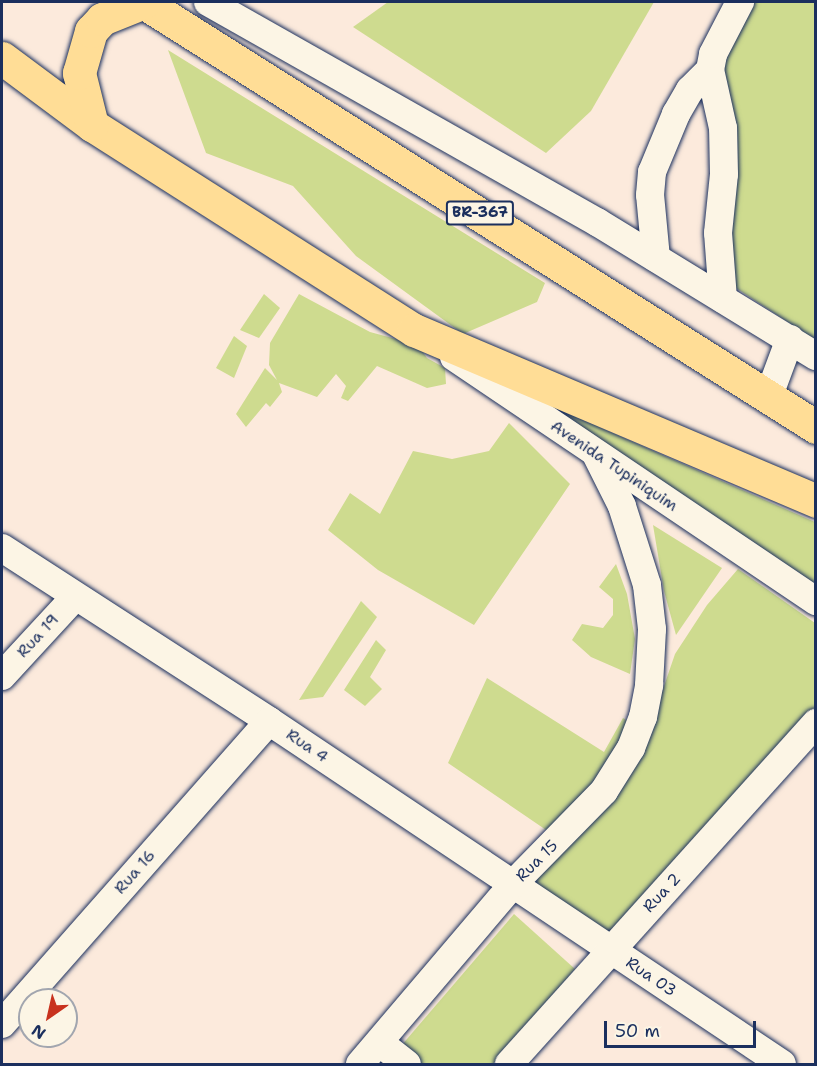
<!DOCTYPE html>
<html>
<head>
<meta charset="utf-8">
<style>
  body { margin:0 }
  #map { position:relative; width:817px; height:1066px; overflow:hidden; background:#fceadc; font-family:"Shantell Sans",sans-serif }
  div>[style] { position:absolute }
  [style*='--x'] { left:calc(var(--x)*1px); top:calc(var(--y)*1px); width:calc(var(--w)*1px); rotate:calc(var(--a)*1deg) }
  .green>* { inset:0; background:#cedb8f }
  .roads { filter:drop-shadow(0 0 2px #1b2f5e) drop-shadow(0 0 2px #1b2f5e) }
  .minor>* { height:28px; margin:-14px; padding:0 14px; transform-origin:14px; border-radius:14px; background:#fcf5e5 }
  .major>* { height:33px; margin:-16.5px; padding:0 16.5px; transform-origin:16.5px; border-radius:16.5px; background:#ffdd96 }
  span { translate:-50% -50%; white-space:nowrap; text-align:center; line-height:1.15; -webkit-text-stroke:4.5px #fcf5e5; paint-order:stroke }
  .shield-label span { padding:2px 4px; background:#fcf5e5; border:2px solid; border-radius:4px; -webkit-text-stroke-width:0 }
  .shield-label { font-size:15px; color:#1b2f5e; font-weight:700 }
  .street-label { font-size:16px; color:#1b2f5e }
  .frame { position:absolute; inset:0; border:3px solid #1b2f5e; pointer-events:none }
  .north { position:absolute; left:18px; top:988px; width:60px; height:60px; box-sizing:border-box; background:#fcf5e5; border:2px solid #a2a6af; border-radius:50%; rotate:214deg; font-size:16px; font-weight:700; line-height:24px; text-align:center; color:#1b2f5e }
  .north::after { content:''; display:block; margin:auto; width:21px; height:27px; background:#c8321e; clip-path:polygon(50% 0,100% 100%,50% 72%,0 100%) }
  .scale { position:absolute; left:604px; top:1021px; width:152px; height:27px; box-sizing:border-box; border:3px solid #1b2f5e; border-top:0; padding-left:8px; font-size:18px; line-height:21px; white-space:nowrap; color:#1b2f5e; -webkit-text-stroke:4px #fcf5e5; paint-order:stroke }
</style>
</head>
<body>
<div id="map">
  <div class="green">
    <div style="clip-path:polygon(388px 2px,654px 2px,591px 111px,546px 153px,353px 27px)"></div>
    <div style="clip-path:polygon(744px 2px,815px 2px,815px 340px,736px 288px,710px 70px)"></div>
    <div style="clip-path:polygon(168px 50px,545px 283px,537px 302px,463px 334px,356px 256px,293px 186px,206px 153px)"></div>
    <div style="clip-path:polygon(264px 294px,280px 308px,259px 338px,240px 330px)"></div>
    <div style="clip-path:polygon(299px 294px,370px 332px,418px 345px,427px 358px,445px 368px,446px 384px,427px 388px,377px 366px,348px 401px,341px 398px,346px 386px,336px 374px,317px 397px,279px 383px,282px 392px,270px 407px,266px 403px,246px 427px,236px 414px,265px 368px,277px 380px,269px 365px,270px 343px)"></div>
    <div style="clip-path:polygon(234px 336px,247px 346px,234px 378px,216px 368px)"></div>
    <div style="clip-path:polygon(551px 406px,815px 522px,815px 584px)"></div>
    <div style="clip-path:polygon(509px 423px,570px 484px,474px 625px,378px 570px,328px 530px,350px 493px,380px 514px,413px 451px,452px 459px,489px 451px)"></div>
    <div style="clip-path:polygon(653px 525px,722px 568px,676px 635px,664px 591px)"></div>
    <div style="clip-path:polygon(616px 564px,627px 594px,635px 639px,630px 674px,591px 657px,572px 640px,582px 624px,603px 628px,613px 615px,613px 599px,599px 587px)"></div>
    <div style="clip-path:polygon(738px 569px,815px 623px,815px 718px,606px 939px,527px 881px,647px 736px,675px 654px,707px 605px)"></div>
    <div style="clip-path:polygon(361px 601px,377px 617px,323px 697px,299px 700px)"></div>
    <div style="clip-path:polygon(376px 640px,386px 650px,370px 677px,382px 689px,365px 706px,344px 690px)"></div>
    <div style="clip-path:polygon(487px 678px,604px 752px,623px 718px,631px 723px,616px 760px,552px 834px,448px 763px)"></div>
    <div style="clip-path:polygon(514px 914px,575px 969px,493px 1064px,422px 1064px,401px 1046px)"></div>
  </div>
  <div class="roads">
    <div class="minor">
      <div style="--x:208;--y:2;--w:447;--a:29.5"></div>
      <div style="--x:597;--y:222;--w:257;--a:31.5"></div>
      <div style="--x:656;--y:258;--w:63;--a:-95.4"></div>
      <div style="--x:650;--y:195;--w:23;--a:-85"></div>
      <div style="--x:652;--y:172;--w:63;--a:-67.5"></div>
      <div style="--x:676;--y:114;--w:28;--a:-60"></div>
      <div style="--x:690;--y:90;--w:28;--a:-45"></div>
      <div style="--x:723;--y:299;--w:66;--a:-94.3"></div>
      <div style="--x:718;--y:233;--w:59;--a:-84.2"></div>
      <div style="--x:724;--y:174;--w:46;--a:-91.2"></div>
      <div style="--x:723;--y:128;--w:59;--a:-102.6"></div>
      <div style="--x:710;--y:70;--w:16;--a:-79"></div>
      <div style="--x:713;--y:54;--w:59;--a:-62.6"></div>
      <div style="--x:454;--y:357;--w:437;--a:34"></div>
      <div style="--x:768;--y:398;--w:63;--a:-69.6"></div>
      <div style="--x:2;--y:548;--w:318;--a:32.9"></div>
      <div style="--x:269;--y:721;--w:617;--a:33.77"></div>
      <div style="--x:2;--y:676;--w:108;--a:-47.3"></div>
      <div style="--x:2;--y:1024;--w:404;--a:-48.6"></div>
      <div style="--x:380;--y:1043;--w:34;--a:38"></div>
      <div style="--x:360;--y:1064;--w:236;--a:-49.6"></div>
      <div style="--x:513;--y:884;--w:130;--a:-45.6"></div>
      <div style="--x:604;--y:791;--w:51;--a:-57.9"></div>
      <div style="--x:631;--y:748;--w:33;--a:-69"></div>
      <div style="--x:643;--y:717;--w:33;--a:-79"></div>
      <div style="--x:649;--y:685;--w:56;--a:-86.9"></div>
      <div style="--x:652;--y:629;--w:44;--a:-96.5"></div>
      <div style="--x:647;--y:585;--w:83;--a:-107.6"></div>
      <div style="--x:622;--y:506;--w:58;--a:-116.6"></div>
      <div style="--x:509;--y:1064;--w:459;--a:-48"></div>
    </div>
    <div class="major">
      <div style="--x:143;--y:2;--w:796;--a:32.27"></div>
      <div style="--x:2;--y:58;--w:112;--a:36.7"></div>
      <div style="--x:92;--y:125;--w:382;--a:32.5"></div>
      <div style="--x:414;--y:330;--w:437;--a:23"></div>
      <div style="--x:92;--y:125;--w:54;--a:-104"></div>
      <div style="--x:79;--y:73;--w:44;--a:-74.1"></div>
      <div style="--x:91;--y:31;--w:16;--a:-47"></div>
      <div style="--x:102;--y:19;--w:45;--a:-22"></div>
    </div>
  </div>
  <div class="shield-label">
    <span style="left:480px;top:213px">BR-367</span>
  </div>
  <div class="street-label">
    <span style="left:614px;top:466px;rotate:34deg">Avenida Tupiniquim</span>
    <span style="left:38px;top:636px;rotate:-47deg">Rua 19</span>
    <span style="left:307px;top:746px;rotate:34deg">Rua 4</span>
    <span style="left:537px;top:861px;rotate:-45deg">Rua 15</span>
    <span style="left:135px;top:872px;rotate:-49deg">Rua 16</span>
    <span style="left:662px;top:893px;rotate:-47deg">Rua 2</span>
    <span style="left:651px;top:977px;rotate:34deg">Rua 03</span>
  </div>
  <div class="frame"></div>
  <div class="north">N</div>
  <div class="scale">50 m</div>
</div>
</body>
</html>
